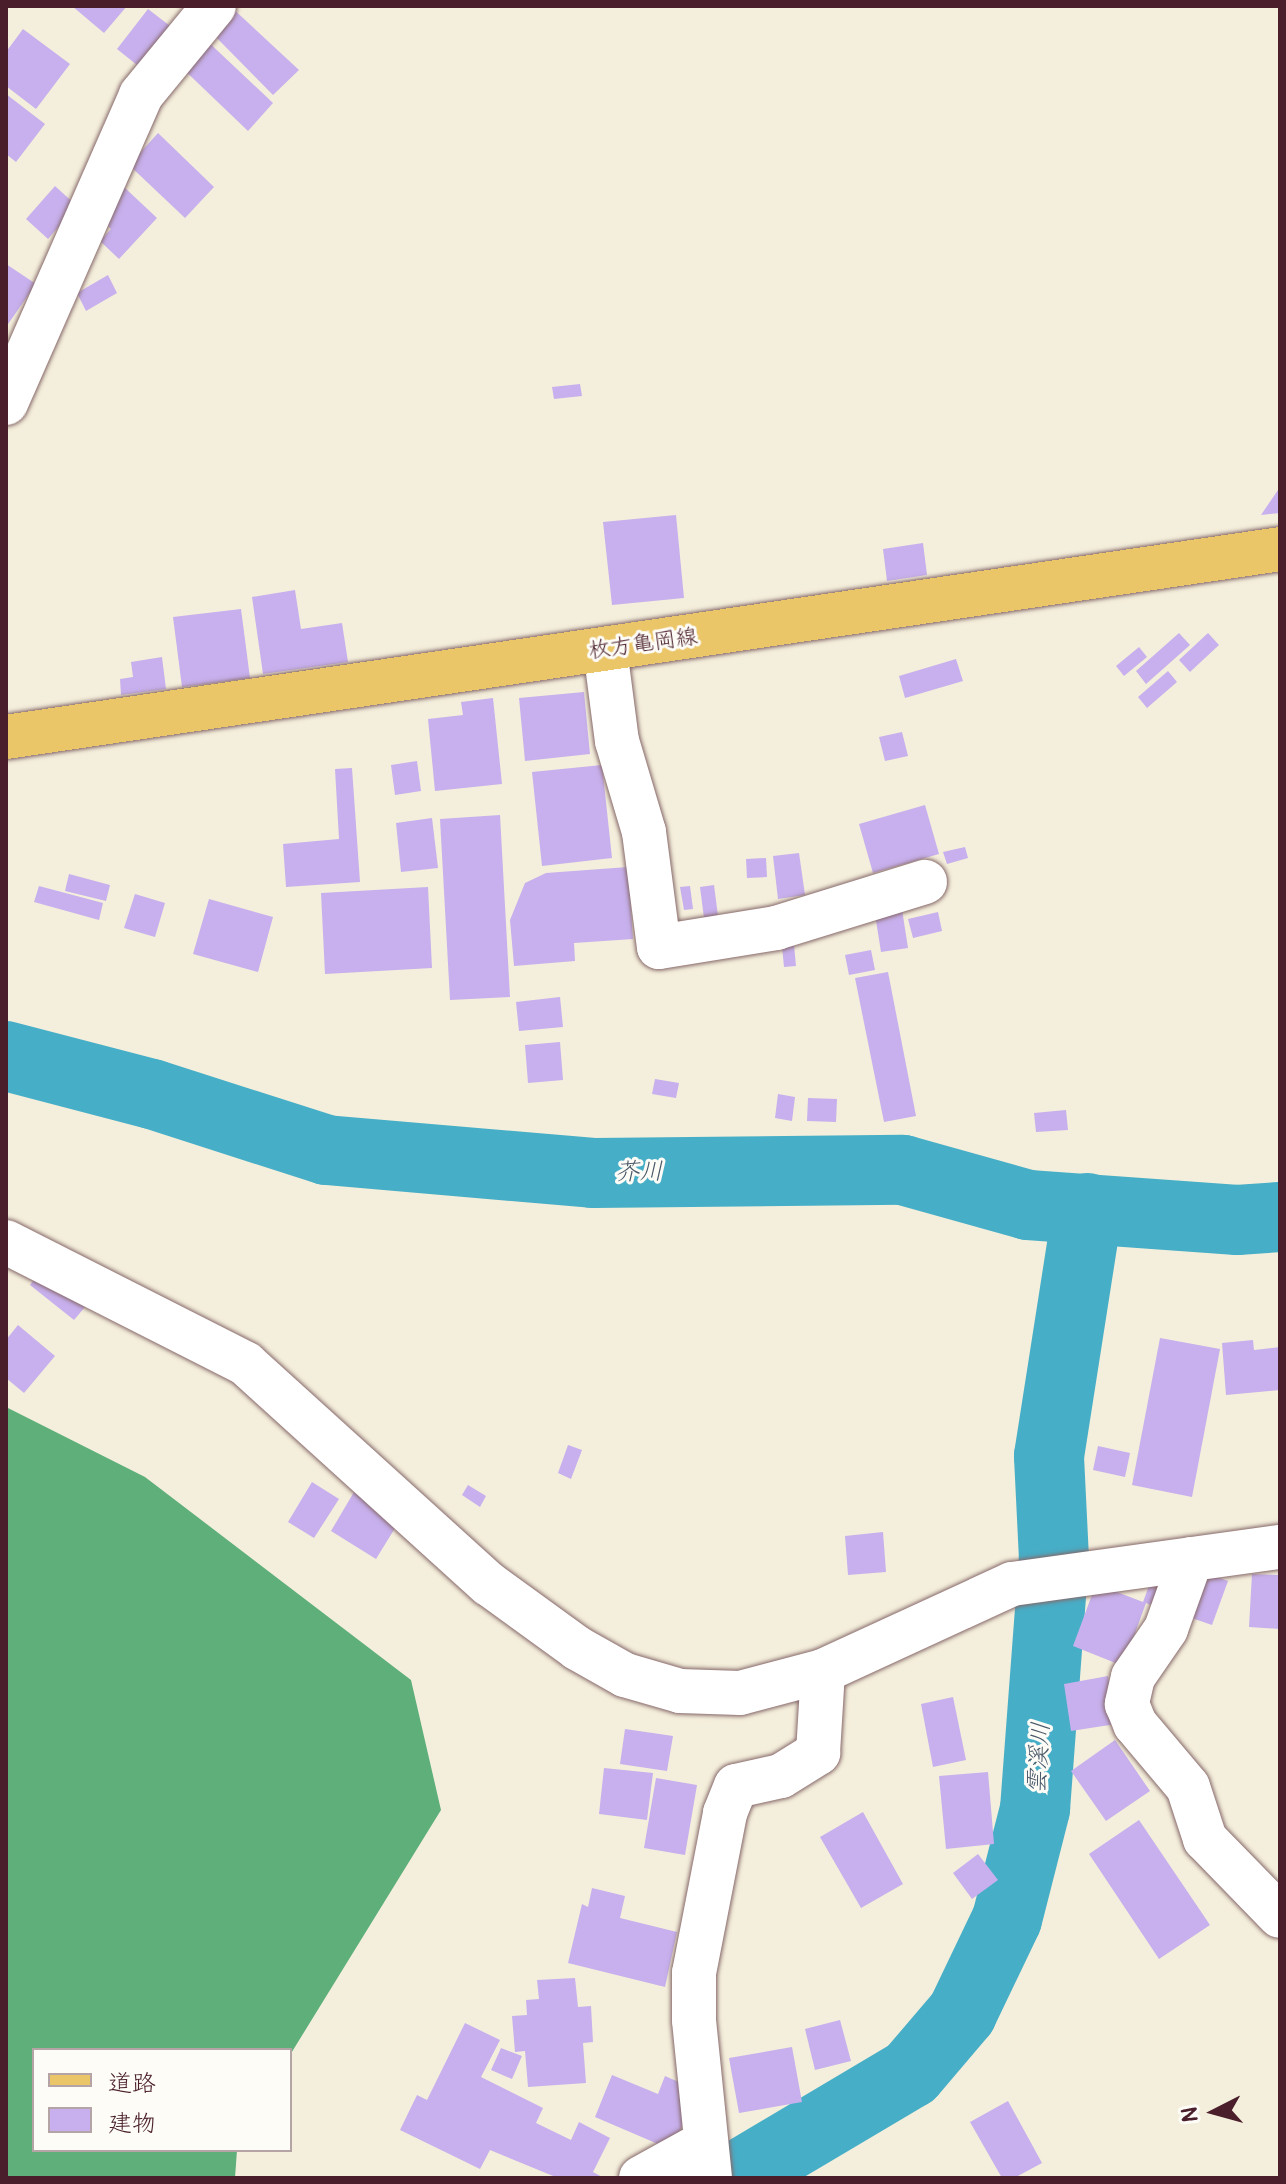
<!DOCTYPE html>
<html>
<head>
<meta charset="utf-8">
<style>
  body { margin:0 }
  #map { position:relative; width:1286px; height:2184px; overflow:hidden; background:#f4efdc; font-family:Pangolin,"Klee One",sans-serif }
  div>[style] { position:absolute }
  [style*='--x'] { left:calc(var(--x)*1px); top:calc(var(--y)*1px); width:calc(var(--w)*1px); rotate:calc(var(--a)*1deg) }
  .forest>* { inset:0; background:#5faf7a }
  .river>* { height:70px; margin:-35px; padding:0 35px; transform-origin:35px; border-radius:35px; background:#47aec7 }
  .building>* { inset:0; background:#c7b0ed }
  .roads { filter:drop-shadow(0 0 2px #866869) drop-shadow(0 0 2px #866869) }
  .minor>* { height:44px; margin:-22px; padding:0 22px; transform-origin:22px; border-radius:22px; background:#fff }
  .major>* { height:44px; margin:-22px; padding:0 22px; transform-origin:22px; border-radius:22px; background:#ebc669 }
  span { translate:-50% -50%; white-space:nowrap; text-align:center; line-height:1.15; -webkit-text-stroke:6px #fdfcf7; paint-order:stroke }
  .street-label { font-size:22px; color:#4a1f2b }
  .water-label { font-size:24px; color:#495869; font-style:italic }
  .frame { position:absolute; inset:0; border:8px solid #4a1f2b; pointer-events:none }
  .legend { position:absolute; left:32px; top:2048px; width:260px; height:104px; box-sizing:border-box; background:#fdfcf7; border:2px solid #b5a4a5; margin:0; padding:10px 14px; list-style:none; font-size:24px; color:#4a1f2b }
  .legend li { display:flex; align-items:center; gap:16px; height:40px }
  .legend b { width:40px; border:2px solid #b5a4a5 }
  .north { position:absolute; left:1174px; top:2072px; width:80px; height:80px; -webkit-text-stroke:6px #fdfcf7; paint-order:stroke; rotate:264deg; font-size:22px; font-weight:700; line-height:32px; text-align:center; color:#4a1f2b }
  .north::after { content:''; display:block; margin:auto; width:28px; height:36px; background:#4a1f2b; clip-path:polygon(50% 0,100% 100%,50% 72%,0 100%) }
</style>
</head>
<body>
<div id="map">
  <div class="forest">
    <div style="clip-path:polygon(6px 1407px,145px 1477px,411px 1680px,441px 1810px,290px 2055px,290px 2050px,34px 2050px,34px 2150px,237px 2150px,235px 2178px,6px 2178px)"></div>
  </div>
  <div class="river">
    <div style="--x:6;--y:1056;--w:151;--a:14.6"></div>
    <div style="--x:152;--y:1094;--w:183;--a:17.8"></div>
    <div style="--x:326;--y:1150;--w:268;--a:4.9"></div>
    <div style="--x:593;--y:1173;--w:310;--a:-0.6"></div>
    <div style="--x:903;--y:1170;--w:130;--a:15.6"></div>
    <div style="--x:1028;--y:1205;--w:210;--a:4.1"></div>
    <div style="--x:1237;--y:1220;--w:43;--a:-4"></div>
    <div style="--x:734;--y:2178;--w:206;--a:-30.7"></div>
    <div style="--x:911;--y:2073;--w:79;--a:-49.6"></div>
    <div style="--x:962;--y:2013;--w:104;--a:-64.4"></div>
    <div style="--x:1007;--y:1919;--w:114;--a:-75.7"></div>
    <div style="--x:1035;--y:1809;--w:251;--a:-85.7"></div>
    <div style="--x:1054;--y:1559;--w:103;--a:-92.8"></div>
    <div style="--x:1049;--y:1456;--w:251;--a:-81.1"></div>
  </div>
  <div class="building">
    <div style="clip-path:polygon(72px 6px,127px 6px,104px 33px)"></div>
    <div style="clip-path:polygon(230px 6px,299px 70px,273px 95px,207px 28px)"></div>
    <div style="clip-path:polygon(148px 9px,174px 29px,142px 69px,117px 49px)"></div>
    <div style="clip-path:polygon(23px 29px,70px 64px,36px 109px,6px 86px,6px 52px)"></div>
    <div style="clip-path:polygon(203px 37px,273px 103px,248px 131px,178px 64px)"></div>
    <div style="clip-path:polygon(6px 94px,45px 124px,16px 162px,6px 154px)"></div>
    <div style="clip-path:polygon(158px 133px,214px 187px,185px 218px,129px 165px)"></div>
    <div style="clip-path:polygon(55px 186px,77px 206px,48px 239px,26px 219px)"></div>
    <div style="clip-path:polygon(124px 187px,157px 218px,119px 259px,100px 241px,111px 229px,97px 215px)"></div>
    <div style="clip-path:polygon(6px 264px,36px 284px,6px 327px)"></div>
    <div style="clip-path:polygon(108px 275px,117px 293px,86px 311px,77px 293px)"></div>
    <div style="clip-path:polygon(580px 384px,582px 396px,554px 399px,552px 387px)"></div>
    <div style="clip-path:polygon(1280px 487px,1280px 513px,1261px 515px)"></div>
    <div style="clip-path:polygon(676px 515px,684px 598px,612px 605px,603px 522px)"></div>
    <div style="clip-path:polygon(923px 543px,927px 575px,887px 581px,883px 549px)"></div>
    <div style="clip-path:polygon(295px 590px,301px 629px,342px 623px,348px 662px,263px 674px,252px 597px)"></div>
    <div style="clip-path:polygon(241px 609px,250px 678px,182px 687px,173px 617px)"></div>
    <div style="clip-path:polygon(1179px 633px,1190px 645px,1146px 684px,1136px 671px)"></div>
    <div style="clip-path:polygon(1208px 633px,1219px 645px,1190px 672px,1179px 660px)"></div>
    <div style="clip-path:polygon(1139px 647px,1147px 657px,1124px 676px,1116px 666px)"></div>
    <div style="clip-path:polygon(162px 657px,166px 689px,121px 695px,120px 679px,133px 677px,131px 662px)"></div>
    <div style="clip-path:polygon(956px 659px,963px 681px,905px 698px,899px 676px)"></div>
    <div style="clip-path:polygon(1168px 671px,1177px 682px,1147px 708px,1138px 697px)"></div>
    <div style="clip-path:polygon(584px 692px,590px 754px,525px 761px,519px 698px)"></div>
    <div style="clip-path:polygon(493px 698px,502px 784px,435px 791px,428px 719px,463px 715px,461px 702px)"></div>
    <div style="clip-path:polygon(902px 732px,908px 756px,885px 761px,879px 737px)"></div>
    <div style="clip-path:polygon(417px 761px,421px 791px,395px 795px,391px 765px)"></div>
    <div style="clip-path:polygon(602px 765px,612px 858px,542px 866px,532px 772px)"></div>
    <div style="clip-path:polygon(352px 768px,360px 882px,286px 887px,283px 844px,339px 839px,335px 769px)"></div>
    <div style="clip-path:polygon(925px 805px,939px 854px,873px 873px,859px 824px)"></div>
    <div style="clip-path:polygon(500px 815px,510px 997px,450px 1000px,440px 819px)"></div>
    <div style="clip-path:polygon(432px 818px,438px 868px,401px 872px,396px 823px)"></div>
    <div style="clip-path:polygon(965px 847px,968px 858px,947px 864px,943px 852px)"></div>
    <div style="clip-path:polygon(799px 853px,805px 895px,778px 899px,773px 856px)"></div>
    <div style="clip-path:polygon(766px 858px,767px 877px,747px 878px,746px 859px)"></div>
    <div style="clip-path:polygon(628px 867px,633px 939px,574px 943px,575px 961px,514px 966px,510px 920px,525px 883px,546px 873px)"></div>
    <div style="clip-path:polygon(69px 874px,110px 885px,106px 901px,65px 891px)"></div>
    <div style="clip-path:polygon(714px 885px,718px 916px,704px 918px,700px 887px)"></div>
    <div style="clip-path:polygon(39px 886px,103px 903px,99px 920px,34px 902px)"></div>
    <div style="clip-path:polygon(690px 886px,693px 909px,684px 910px,680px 887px)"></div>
    <div style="clip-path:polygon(428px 887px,432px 968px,325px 974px,321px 893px)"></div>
    <div style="clip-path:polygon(135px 894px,165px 903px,155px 937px,124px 928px)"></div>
    <div style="clip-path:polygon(209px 899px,273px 917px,258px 972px,193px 954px)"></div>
    <div style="clip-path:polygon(901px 903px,908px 948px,881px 952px,874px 908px)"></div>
    <div style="clip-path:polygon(938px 912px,942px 931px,913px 938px,908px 919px)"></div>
    <div style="clip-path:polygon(794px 945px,796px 966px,784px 967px,782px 946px)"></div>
    <div style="clip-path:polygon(871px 950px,875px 970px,849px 975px,845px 955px)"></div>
    <div style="clip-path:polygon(888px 972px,916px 1116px,884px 1122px,855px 978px)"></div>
    <div style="clip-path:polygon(560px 997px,563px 1027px,519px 1031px,516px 1002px)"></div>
    <div style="clip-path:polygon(560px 1042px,563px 1080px,528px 1083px,525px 1045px)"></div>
    <div style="clip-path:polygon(655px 1079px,679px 1083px,676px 1098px,652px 1094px)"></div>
    <div style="clip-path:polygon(778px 1094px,795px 1097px,792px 1121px,775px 1118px)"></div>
    <div style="clip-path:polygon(808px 1098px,837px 1099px,836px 1122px,807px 1121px)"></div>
    <div style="clip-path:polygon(1066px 1110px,1068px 1130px,1036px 1132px,1034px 1113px)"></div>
    <div style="clip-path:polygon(40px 1272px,85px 1307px,74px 1320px,30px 1285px)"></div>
    <div style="clip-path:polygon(18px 1325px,55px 1356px,24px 1393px,6px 1378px,6px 1340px)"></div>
    <div style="clip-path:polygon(1160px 1338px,1220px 1349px,1192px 1497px,1132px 1485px)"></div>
    <div style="clip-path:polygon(1253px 1340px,1254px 1350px,1280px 1347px,1280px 1390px,1226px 1395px,1222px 1343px)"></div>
    <div style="clip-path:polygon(568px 1445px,582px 1450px,571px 1479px,558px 1473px)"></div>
    <div style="clip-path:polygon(1098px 1446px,1130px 1453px,1125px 1477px,1093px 1470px)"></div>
    <div style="clip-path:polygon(312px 1482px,339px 1499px,314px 1538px,288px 1522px)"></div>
    <div style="clip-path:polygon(468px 1485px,486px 1496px,480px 1507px,462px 1495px)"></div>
    <div style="clip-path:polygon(354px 1492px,400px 1520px,376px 1559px,331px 1531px)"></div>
    <div style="clip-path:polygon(883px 1532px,886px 1572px,848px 1575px,845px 1536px)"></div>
    <div style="clip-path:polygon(1156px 1567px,1166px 1611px,1146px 1603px,1123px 1666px,1073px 1646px,1096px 1584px,1143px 1602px)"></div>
    <div style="clip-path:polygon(1197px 1570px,1228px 1581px,1212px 1625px,1180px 1614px)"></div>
    <div style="clip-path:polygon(1252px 1574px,1280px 1575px,1280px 1629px,1249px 1627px)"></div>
    <div style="clip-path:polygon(1108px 1676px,1116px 1724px,1071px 1731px,1064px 1684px)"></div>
    <div style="clip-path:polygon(953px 1697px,966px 1760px,933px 1767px,921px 1704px)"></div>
    <div style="clip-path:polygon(625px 1729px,673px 1736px,667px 1771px,620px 1764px)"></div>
    <div style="clip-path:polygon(1115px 1740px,1150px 1791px,1106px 1821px,1071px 1771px)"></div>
    <div style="clip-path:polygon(604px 1768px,653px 1773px,647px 1820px,599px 1814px)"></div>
    <div style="clip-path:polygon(988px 1772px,994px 1844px,946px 1849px,939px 1776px)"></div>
    <div style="clip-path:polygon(656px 1778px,697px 1785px,685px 1855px,644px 1848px)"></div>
    <div style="clip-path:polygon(863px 1812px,903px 1884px,861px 1908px,820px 1837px)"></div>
    <div style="clip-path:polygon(1139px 1820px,1210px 1925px,1159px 1959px,1089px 1854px)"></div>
    <div style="clip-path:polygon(978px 1854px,998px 1880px,972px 1899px,953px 1873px)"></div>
    <div style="clip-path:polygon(592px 1888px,625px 1896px,620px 1918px,677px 1932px,665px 1987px,568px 1963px,582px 1904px,588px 1907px)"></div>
    <div style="clip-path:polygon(575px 1978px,578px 2007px,591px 2006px,593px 2042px,583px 2043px,586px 2083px,528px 2087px,525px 2051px,515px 2052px,512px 2016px,527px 2015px,526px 2000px,539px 1999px,537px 1980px)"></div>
    <div style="clip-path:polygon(840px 2020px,851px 2061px,815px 2070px,805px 2029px)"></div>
    <div style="clip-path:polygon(465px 2023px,500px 2040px,481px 2077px,543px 2108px,536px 2123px,571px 2140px,579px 2122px,610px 2138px,593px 2172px,604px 2178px,558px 2178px,490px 2150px,480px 2169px,400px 2130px,417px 2095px,427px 2100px)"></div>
    <div style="clip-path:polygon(792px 2047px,802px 2102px,739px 2113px,729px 2058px)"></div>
    <div style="clip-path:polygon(501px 2048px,522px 2056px,512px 2079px,491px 2070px)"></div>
    <div style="clip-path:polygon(612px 2075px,658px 2094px,665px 2076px,697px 2090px,672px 2150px,595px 2117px)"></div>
    <div style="clip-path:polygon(1008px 2101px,1042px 2163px,1014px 2178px,1002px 2178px,970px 2122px)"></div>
  </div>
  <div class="roads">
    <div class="minor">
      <div style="--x:6;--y:403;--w:336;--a:-66.3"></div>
      <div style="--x:141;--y:95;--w:115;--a:-50.6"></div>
      <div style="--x:605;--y:649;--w:93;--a:82.6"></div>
      <div style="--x:617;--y:741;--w:95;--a:73.5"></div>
      <div style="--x:644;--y:832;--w:116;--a:82.6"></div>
      <div style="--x:659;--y:947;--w:119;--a:-9.2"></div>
      <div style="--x:776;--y:928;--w:156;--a:-17.2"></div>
      <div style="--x:6;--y:1242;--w:269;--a:26.9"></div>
      <div style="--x:246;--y:1364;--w:328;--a:42.2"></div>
      <div style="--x:489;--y:1584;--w:109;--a:36"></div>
      <div style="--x:577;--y:1648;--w:55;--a:29.4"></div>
      <div style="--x:625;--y:1675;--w:57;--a:16.2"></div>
      <div style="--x:680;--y:1691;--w:60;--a:1.9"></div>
      <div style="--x:740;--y:1693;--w:86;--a:-14.8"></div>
      <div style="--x:823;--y:1671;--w:208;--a:-24.7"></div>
      <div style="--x:1012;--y:1584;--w:271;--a:-7.9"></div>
      <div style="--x:1191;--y:1559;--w:74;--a:109.7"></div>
      <div style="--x:1166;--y:1629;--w:58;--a:124.5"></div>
      <div style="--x:1133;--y:1677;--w:28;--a:103"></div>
      <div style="--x:1127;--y:1704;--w:22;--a:68"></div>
      <div style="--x:1135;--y:1724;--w:82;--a:49.9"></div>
      <div style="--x:1188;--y:1787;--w:55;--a:71.9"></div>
      <div style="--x:1205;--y:1839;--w:107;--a:45.8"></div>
      <div style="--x:641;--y:2178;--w:74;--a:-29"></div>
      <div style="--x:710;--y:2178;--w:159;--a:-95.8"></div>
      <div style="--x:694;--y:2020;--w:47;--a:-90"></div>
      <div style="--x:694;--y:1973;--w:163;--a:-79"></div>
      <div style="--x:725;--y:1813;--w:29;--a:-68"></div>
      <div style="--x:736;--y:1786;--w:46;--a:-12.5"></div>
      <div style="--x:781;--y:1776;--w:44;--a:-31.9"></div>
      <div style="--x:818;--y:1753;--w:82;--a:-86.5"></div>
    </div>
    <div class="major">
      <div style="--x:6;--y:737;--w:1288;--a:-8.39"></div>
    </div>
  </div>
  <div class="street-label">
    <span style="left:643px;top:644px;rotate:-8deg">枚方亀岡線</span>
  </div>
  <div class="water-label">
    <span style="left:639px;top:1172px;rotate:-1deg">芥川</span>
    <span style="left:1039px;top:1758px;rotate:-86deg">雲溪川</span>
  </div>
  <div class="frame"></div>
  <ul class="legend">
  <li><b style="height:10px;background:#ebc669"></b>道路</li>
  <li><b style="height:22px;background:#c7b0ed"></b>建物</li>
  </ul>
  <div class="north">N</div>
</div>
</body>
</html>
